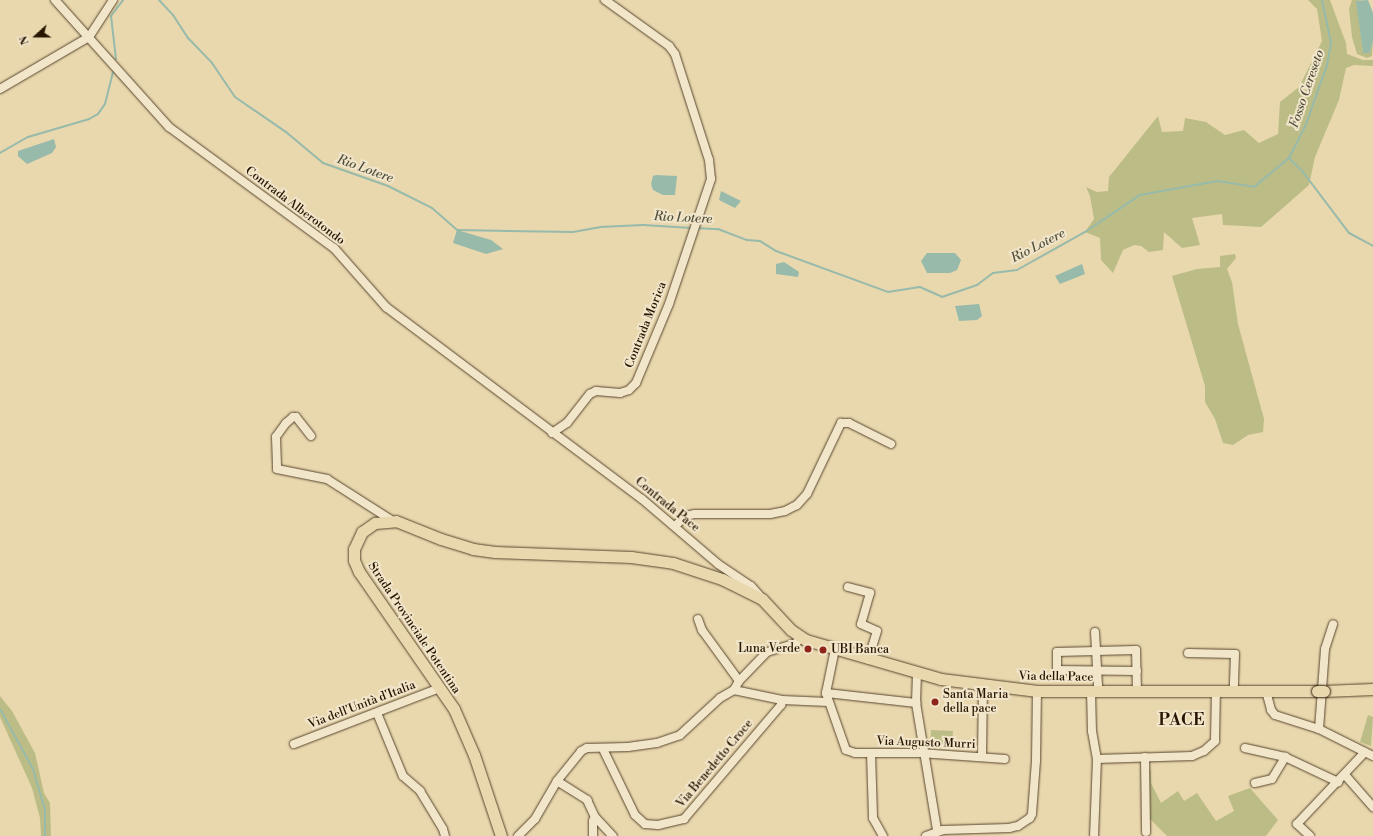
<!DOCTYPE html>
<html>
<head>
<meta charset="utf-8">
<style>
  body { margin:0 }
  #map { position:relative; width:1373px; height:836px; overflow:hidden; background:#e9d7ae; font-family:"Libre Bodoni",serif }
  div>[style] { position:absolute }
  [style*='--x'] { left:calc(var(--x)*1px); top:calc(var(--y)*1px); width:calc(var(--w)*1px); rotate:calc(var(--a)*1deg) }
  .green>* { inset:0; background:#bcbd86 }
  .water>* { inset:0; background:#97baaa }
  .stream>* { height:2px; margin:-1px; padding:0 1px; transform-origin:1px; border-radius:1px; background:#97baaa }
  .roads { filter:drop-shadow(0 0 1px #58462c) drop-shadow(0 0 1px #58462c) }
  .minor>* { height:8px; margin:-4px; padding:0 4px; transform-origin:4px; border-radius:4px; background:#f1e5ca }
  .major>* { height:11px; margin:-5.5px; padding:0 5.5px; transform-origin:5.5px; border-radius:5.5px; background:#e9d7ae }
  .bridges { filter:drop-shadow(0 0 1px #281501) drop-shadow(0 0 1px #281501) }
  .major-bridge>* { height:11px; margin:-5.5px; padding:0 5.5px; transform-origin:5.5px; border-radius:5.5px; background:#e9d7ae }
  .dots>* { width:11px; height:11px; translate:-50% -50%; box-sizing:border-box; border:2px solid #f1e5ca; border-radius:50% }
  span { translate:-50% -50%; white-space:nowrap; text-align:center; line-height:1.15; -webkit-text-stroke:4px #f1e5ca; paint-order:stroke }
  .street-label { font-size:12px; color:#281501 }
  .poi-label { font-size:12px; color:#281501 }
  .right { translate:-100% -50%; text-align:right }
  .left { translate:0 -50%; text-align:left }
  .water-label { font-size:13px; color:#4f4f3c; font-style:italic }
  .district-label { font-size:16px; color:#281501; font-weight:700; letter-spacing:1px }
  .north { position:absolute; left:16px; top:16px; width:40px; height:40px; -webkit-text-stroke:3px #f1e5ca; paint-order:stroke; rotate:249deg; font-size:11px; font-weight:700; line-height:16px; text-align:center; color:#281501 }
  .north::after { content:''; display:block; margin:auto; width:14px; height:18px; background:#281501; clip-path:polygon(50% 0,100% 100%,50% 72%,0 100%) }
</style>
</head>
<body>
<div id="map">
  <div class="green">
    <div style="clip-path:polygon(1308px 0,1330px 0,1346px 43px,1347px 54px,1363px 60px,1373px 60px,1373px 66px,1354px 65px,1346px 68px,1339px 100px,1315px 157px,1309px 185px,1261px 227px,1223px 225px,1222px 214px,1192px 218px,1200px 245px,1182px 248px,1164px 232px,1163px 250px,1149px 252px,1141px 246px,1134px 245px,1123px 250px,1113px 273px,1101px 260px,1100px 238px,1085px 232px,1094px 219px,1090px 196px,1086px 187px,1097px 192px,1108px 191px,1109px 177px,1158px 116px,1162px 132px,1183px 131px,1185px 118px,1206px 122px,1225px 135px,1244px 130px,1259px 143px,1278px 134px,1280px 102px,1299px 87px,1322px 41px,1317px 9px)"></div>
    <div style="clip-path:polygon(1352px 0,1364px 0,1357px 1px,1363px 53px,1370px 53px,1373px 41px,1372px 56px,1367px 58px,1357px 54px,1352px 37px,1349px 9px)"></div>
    <div style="clip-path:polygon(1235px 254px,1236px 258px,1227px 269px,1232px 282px,1238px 324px,1264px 419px,1263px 432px,1248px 435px,1233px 445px,1223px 443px,1215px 419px,1205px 402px,1205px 386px,1172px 276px,1197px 269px,1220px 267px,1220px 256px)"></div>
    <div style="clip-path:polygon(0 696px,12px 711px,35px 753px,44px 793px,50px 803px,51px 836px,41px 836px,40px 818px,32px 788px,0 717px)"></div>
    <div style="clip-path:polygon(1368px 715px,1373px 717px,1371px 746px,1360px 742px)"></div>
    <div style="clip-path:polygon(931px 730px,953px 731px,952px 747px,930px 746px)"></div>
    <div style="clip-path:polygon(1148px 765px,1151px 772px,1151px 783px,1161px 803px,1178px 791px,1184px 801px,1197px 793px,1216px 821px,1234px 811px,1228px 796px,1250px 788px,1278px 820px,1266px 836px,1167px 836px,1150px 819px)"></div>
  </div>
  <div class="water">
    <div style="clip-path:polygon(1368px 0,1373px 13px,1373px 41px,1370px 53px,1363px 53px,1356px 1px)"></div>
    <div style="clip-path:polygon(54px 139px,56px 147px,52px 153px,27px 164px,18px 156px,18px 151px)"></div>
    <div style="clip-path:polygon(656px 175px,677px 176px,675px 195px,663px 195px,653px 190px,651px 184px,653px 176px)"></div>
    <div style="clip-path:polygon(721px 191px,741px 201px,735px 208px,719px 200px)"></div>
    <div style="clip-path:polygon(457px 230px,491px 240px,503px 249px,486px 254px,453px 243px)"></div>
    <div style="clip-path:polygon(927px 253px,955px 253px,961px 260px,957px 270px,950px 273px,927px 273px,921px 261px)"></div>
    <div style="clip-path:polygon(784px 262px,799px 272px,798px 277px,776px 274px,776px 264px)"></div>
    <div style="clip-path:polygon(1082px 264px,1085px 274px,1060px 284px,1055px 276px)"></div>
    <div style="clip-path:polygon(979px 304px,982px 316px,977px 320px,959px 321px,955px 306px)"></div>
  </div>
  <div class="stream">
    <div style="--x:159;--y:0;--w:21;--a:47"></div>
    <div style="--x:173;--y:15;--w:27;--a:57"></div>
    <div style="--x:188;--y:38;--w:35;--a:46"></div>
    <div style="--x:212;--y:63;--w:41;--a:55.9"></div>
    <div style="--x:235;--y:97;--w:62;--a:34.5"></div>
    <div style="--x:286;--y:132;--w:48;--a:40"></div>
    <div style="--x:323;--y:163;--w:69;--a:19.5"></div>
    <div style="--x:388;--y:186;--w:49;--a:26.6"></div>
    <div style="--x:432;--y:208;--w:33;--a:41"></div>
    <div style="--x:457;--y:230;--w:116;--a:1"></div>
    <div style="--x:573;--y:232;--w:27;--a:-10"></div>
    <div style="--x:600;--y:227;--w:43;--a:-2.7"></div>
    <div style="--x:643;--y:225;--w:49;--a:3.5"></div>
    <div style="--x:116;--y:59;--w:43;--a:-96.6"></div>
    <div style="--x:111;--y:16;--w:20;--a:-53"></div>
    <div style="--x:0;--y:153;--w:32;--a:-30"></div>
    <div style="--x:28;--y:137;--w:64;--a:-16.4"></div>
    <div style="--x:89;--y:119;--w:10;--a:-29"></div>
    <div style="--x:98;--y:114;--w:12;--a:-55"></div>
    <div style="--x:105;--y:104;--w:33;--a:-76"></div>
    <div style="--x:1289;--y:158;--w:20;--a:45"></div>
    <div style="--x:1303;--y:172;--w:76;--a:53"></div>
    <div style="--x:1349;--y:233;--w:27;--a:28"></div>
    <div style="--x:696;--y:228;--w:22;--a:3"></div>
    <div style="--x:718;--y:229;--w:31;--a:21"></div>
    <div style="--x:747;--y:240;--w:13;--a:4"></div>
    <div style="--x:760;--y:241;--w:19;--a:32"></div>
    <div style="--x:776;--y:251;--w:119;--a:20.1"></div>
    <div style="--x:888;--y:292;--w:32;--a:-9"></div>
    <div style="--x:920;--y:287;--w:24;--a:24"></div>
    <div style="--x:942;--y:297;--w:37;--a:-19"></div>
    <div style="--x:977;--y:285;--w:20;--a:-37"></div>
    <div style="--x:993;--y:273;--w:24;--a:-7"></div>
    <div style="--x:1017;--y:270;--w:78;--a:-29.2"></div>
    <div style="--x:1085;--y:232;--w:66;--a:-33.9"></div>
    <div style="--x:1140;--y:195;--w:79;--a:-10.2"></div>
    <div style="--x:1218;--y:181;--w:36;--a:9"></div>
    <div style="--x:1254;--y:187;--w:45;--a:-39.6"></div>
    <div style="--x:1289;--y:158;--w:38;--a:-63"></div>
    <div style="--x:1306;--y:124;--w:63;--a:-70.4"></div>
    <div style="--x:1327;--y:65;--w:22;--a:-80"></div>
    <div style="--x:1331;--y:43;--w:44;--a:-101.8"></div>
    <div style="--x:0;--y:709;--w:68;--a:61.2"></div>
    <div style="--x:33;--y:769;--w:43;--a:73.7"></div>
    <div style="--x:45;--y:810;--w:26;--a:90"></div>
  </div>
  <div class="roads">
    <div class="minor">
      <div style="--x:55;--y:0;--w:171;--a:48.1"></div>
      <div style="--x:169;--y:127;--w:205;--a:36.3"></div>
      <div style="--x:334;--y:248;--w:79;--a:48.6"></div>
      <div style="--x:386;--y:307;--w:320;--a:36.9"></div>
      <div style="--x:642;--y:499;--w:100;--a:40.5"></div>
      <div style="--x:718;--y:564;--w:40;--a:34"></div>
      <div style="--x:751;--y:586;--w:15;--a:48"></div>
      <div style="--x:0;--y:89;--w:103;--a:-30.3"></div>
      <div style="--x:89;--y:37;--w:44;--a:-57"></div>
      <div style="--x:552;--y:433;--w:18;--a:-34"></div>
      <div style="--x:567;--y:423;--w:37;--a:-52"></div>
      <div style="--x:590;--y:394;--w:7;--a:-27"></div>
      <div style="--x:596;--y:391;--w:24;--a:5"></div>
      <div style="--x:620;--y:393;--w:9;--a:-18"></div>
      <div style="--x:629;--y:390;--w:10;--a:-45"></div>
      <div style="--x:636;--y:383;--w:86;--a:-67.3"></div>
      <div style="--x:669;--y:304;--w:132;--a:-71.4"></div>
      <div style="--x:711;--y:179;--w:19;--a:-96"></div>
      <div style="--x:709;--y:160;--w:111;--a:-107.8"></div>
      <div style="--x:675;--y:54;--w:10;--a:-127"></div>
      <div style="--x:669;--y:46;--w:79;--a:-144.3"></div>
      <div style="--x:311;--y:436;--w:24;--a:-128"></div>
      <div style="--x:296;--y:417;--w:3;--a:180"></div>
      <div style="--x:293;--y:417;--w:9;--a:139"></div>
      <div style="--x:286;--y:423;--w:17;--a:126"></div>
      <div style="--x:276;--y:437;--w:32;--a:88"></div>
      <div style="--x:277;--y:469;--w:51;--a:11.3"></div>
      <div style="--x:327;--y:479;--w:76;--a:32.6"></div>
      <div style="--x:676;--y:525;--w:13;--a:-42"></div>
      <div style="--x:686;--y:516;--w:9;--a:-13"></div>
      <div style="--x:695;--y:514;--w:75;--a:0"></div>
      <div style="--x:770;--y:514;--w:15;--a:-11"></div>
      <div style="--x:785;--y:511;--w:13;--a:-27"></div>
      <div style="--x:797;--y:505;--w:15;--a:-48"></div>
      <div style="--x:807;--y:494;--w:79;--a:-64.4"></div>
      <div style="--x:841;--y:423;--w:8;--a:0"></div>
      <div style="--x:849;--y:423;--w:47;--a:26.6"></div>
      <div style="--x:848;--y:587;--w:23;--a:15"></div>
      <div style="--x:870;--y:593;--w:32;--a:106"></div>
      <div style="--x:861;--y:624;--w:17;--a:24"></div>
      <div style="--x:877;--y:631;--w:30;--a:107"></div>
      <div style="--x:698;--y:619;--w:12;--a:70"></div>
      <div style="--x:702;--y:630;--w:63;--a:54"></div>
      <div style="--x:1095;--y:632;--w:54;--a:86.8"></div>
      <div style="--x:835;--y:649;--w:45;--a:101.6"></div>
      <div style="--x:826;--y:693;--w:60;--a:70.7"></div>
      <div style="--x:846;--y:750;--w:9;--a:18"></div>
      <div style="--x:855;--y:753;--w:65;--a:0"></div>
      <div style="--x:920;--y:753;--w:85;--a:4"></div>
      <div style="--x:1188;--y:653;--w:47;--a:1.2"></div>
      <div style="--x:1235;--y:654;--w:37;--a:92"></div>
      <div style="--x:1137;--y:671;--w:80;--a:-179.3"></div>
      <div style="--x:1057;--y:670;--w:18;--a:-90"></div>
      <div style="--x:1057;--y:652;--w:79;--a:-1.5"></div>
      <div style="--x:1136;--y:650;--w:41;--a:88.6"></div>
      <div style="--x:917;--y:674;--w:29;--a:92"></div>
      <div style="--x:916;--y:703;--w:129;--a:80.6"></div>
      <div style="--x:734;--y:690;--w:49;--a:11.8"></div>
      <div style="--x:782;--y:700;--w:46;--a:2.5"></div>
      <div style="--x:1091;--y:691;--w:40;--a:88.6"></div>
      <div style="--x:1092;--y:731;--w:28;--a:80"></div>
      <div style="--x:1097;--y:759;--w:77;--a:92.2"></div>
      <div style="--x:1266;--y:691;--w:20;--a:75"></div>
      <div style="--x:1271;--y:710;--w:6;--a:51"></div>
      <div style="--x:1275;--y:715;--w:46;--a:17.7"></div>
      <div style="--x:1319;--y:729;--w:60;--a:26.6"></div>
      <div style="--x:826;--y:693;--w:91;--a:6.3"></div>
      <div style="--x:377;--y:713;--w:68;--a:67.6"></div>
      <div style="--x:403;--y:776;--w:23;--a:41"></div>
      <div style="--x:420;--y:791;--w:44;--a:58.8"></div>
      <div style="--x:443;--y:829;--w:7;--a:74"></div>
      <div style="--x:1319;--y:729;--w:80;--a:-85.7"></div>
      <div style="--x:1325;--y:649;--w:26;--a:-72"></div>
      <div style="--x:294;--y:744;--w:156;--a:-21"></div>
      <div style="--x:1245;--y:748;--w:41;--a:12.7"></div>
      <div style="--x:1285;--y:757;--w:59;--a:25.3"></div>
      <div style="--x:603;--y:749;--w:73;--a:64.1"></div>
      <div style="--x:635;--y:815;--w:13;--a:42"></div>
      <div style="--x:645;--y:824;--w:13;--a:4"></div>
      <div style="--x:658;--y:825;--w:27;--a:-13"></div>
      <div style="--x:684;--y:819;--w:150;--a:-49.6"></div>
      <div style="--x:781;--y:705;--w:5;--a:-79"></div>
      <div style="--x:871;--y:753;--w:65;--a:88.2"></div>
      <div style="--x:873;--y:818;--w:21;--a:61"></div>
      <div style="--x:982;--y:757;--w:71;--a:-89.2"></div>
      <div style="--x:1145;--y:757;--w:75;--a:89.2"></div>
      <div style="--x:1097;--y:759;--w:95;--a:-1.8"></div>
      <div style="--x:1192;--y:756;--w:13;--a:-23"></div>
      <div style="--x:1204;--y:751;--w:15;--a:-42"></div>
      <div style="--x:1215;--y:741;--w:50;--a:-88.9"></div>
      <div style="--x:1345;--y:775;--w:43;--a:48.8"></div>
      <div style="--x:557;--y:781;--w:36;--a:32"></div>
      <div style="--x:587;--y:800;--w:19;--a:65"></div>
      <div style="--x:595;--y:817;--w:26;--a:47"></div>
      <div style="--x:1255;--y:783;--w:17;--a:-13"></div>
      <div style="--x:1272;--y:779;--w:26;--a:-59"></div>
      <div style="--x:518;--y:836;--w:24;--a:-45"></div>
      <div style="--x:535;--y:819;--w:44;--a:-59.9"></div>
      <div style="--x:557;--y:781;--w:38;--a:-51"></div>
      <div style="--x:581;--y:751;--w:7;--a:-27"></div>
      <div style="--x:587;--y:748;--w:41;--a:-1.4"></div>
      <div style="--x:628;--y:747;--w:29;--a:-8"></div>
      <div style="--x:657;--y:743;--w:24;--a:-19"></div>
      <div style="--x:680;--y:735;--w:54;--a:-42.8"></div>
      <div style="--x:720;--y:698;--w:16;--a:-30"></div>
      <div style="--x:734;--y:690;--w:10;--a:-61"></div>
      <div style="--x:739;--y:681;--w:40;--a:-46"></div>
      <div style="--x:767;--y:652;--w:30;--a:-17"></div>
      <div style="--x:796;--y:643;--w:7;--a:-45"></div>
      <div style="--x:593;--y:836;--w:15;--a:-90"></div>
      <div style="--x:593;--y:821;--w:4;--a:-63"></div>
      <div style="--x:926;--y:836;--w:18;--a:-19"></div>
      <div style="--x:943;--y:830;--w:66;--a:-1.7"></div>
      <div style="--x:1009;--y:828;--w:9;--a:-13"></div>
      <div style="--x:1018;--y:826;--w:14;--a:-34"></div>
      <div style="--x:1030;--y:818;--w:4;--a:-63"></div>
      <div style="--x:1032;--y:814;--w:53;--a:-85.7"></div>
      <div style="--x:1036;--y:761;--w:70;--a:-89.2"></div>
      <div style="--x:1310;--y:836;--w:18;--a:-137"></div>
      <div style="--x:1297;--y:824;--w:99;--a:-46.6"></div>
    </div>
    <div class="major">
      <div style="--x:1324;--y:691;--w:49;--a:-2.3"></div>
      <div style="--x:501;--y:836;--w:85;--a:-108.4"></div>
      <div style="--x:474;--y:755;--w:50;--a:-113.5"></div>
      <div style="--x:454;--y:709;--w:167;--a:-124.7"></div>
      <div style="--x:359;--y:572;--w:13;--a:-113"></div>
      <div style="--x:354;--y:560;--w:11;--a:-90"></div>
      <div style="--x:354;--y:549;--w:19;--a:-65"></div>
      <div style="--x:362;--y:532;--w:16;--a:-35"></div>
      <div style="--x:375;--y:523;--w:21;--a:-5"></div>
      <div style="--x:396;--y:521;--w:48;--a:21.8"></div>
      <div style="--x:441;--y:539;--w:34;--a:17"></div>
      <div style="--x:473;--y:549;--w:22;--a:8"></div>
      <div style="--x:495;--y:552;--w:136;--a:2.1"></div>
      <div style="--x:631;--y:557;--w:42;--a:8.1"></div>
      <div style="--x:673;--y:563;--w:52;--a:18.1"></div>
      <div style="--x:722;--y:579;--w:45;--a:26.6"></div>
      <div style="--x:762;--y:599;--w:42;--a:46.9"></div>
      <div style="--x:791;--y:630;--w:18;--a:34"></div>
      <div style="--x:806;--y:640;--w:141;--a:16.1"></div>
      <div style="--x:941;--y:679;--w:97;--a:7.1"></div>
      <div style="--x:1037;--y:691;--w:280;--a:0"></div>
    </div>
  </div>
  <div class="bridges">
    <div class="major-bridge">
      <div style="--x:1317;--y:691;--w:7;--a:0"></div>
    </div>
  </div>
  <div class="dots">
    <div style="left:808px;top:649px;background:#8f2418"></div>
    <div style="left:823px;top:650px;background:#8f2418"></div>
    <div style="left:935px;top:702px;background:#8f2418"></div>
  </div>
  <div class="street-label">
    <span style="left:295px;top:206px;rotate:37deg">Contrada Alberotondo</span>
    <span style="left:646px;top:325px;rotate:-68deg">Contrada Morica</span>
    <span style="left:667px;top:505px;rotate:39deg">Contrada Pace</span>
    <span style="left:414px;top:628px;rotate:56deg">Strada Provinciale Potentina</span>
    <span style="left:1056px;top:677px;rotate:1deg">Via della Pace</span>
    <span style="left:362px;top:705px;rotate:-21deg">Via dell'Unità d'Italia</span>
    <span style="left:926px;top:743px;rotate:2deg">Via Augusto Murri</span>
    <span style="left:715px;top:764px;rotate:-50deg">Via Benedetto Croce</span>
  </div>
  <div class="poi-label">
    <span class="right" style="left:800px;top:649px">Luna Verde</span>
    <span class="left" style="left:831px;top:650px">UBI Banca</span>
    <span class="left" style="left:943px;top:702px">Santa Maria<br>della pace</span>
  </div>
  <div class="water-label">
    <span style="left:1307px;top:89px;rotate:-71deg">Fosso Cereseto</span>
    <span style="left:365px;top:169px;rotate:20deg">Rio Lotere</span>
    <span style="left:683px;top:218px;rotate:3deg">Rio Lotere</span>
    <span style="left:1038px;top:246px;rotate:-27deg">Rio Lotere</span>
  </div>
  <div class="district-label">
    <span style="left:1182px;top:720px">PACE</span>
  </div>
  <div class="north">N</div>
</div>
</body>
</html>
